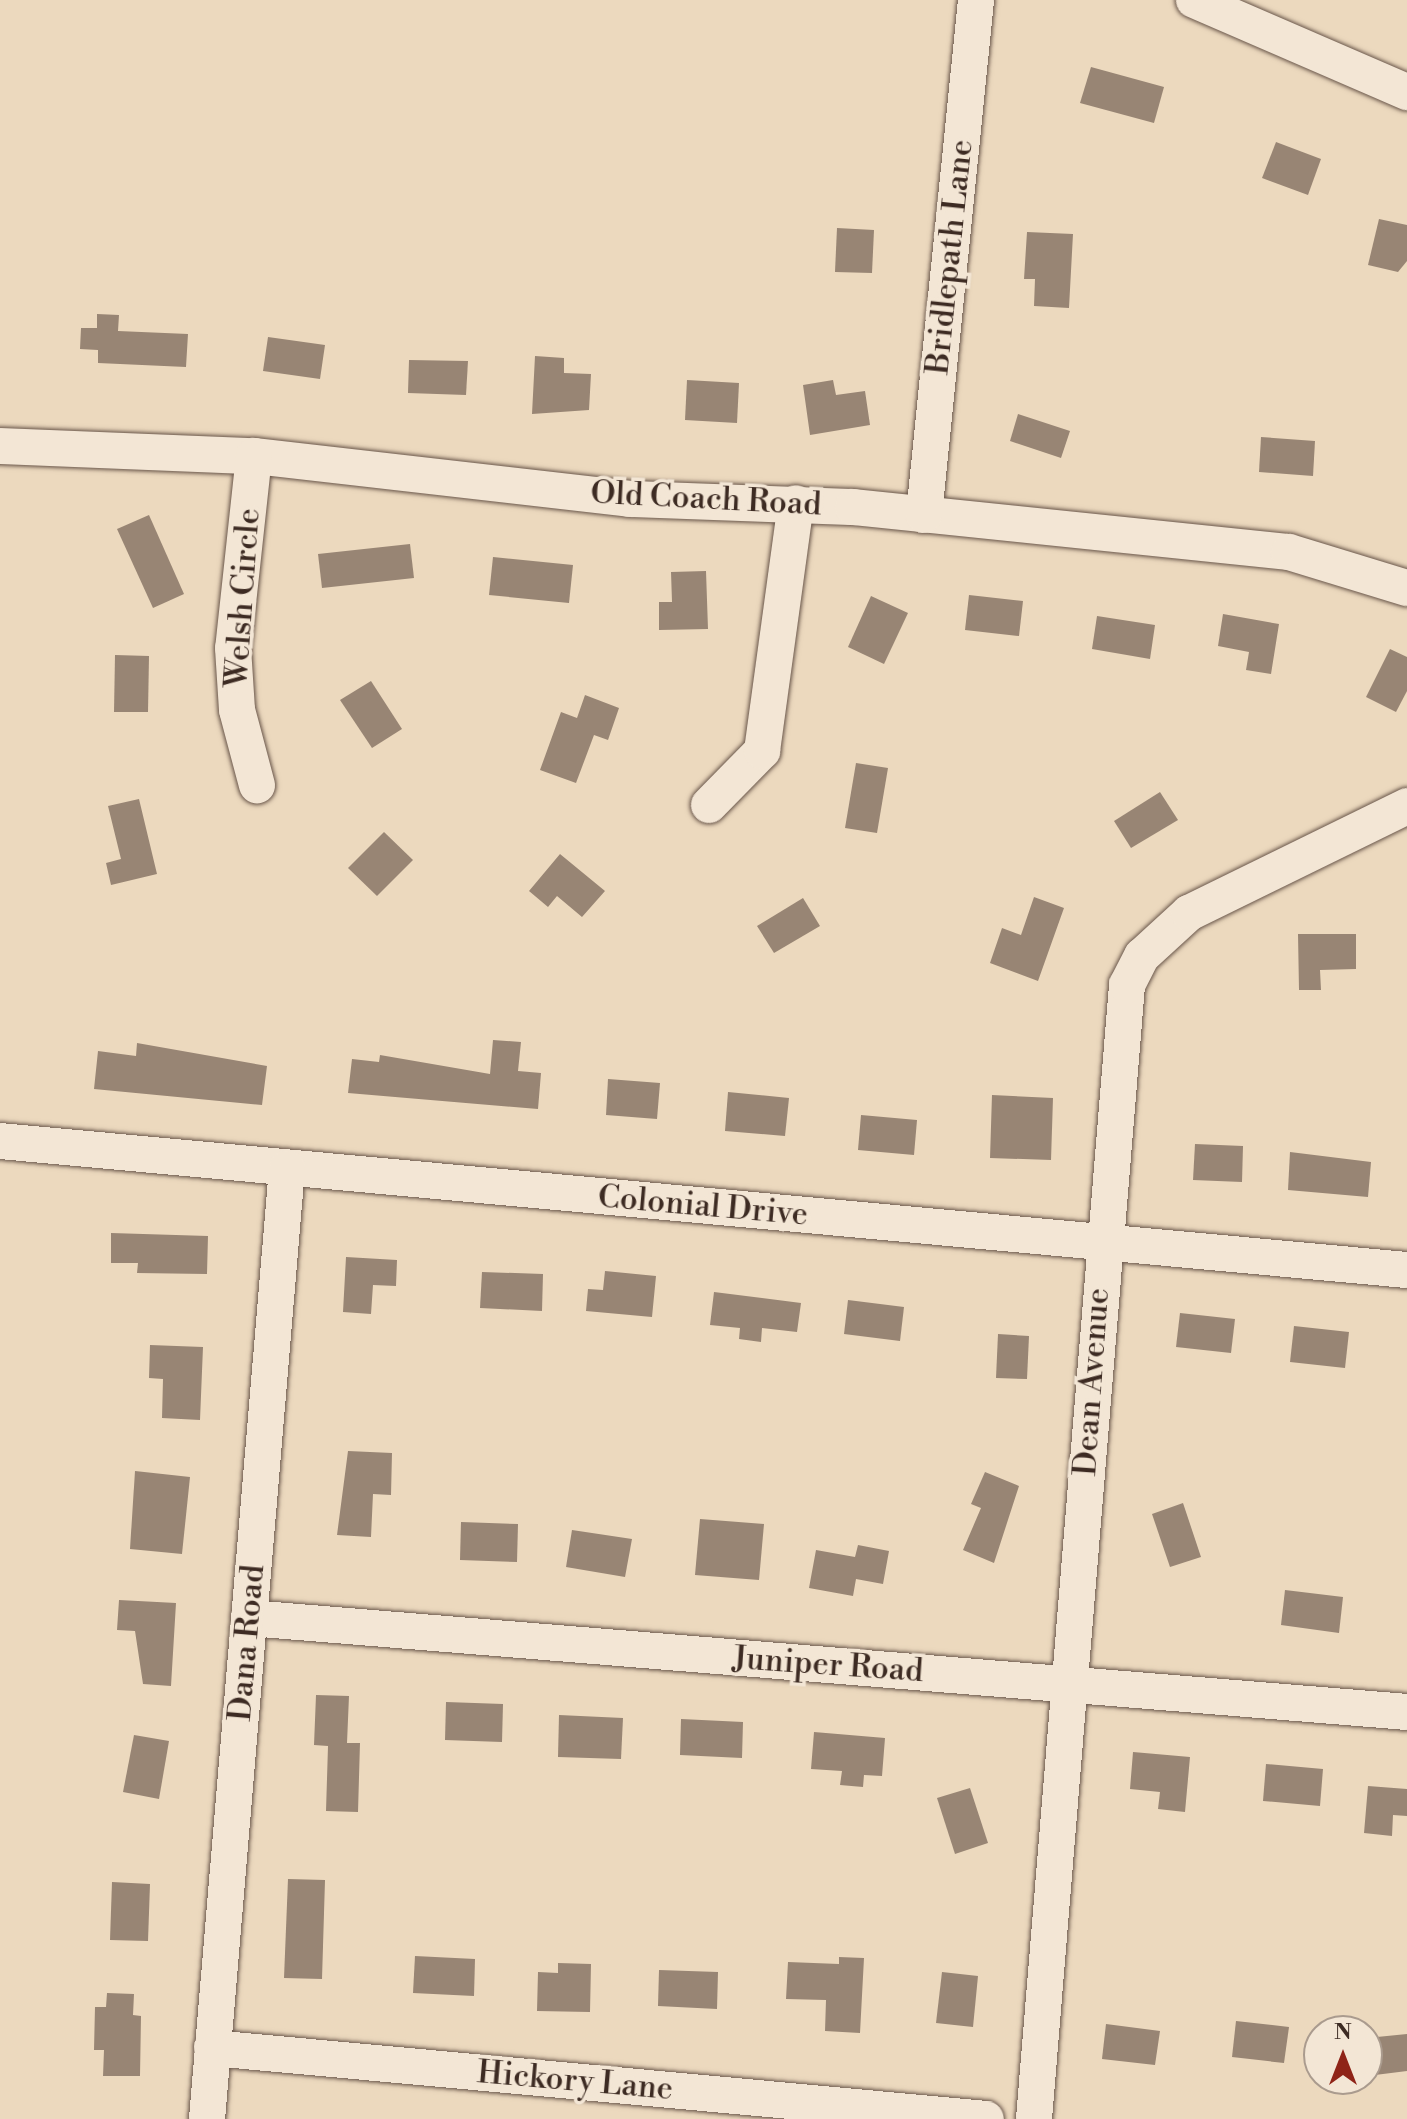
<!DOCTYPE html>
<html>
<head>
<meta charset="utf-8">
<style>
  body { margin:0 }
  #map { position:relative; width:1407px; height:2119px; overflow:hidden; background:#ecd9be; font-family:"Libre Bodoni",serif }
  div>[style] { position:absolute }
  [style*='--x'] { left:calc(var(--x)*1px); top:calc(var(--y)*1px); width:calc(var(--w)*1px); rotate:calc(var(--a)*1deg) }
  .building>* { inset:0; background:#988574 }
  .roads { filter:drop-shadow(0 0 2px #69564a) drop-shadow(0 0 2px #69564a) }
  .minor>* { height:36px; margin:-18px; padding:0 18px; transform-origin:18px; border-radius:18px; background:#f3e6d5 }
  span { translate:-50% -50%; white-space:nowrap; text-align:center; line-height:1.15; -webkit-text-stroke:7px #f3e6d5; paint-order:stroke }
  .street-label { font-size:32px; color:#3d2b23 }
  .north { position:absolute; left:1303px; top:2015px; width:80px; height:80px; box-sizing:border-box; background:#f3e6d5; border:2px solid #aa9b8e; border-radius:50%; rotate:0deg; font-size:22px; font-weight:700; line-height:32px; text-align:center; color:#3d2b23 }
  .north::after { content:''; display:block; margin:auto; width:28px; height:36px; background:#8f2418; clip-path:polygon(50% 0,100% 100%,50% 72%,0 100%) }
</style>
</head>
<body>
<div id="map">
  <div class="building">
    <div style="clip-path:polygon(1091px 67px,1164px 87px,1154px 123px,1080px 103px)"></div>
    <div style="clip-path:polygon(1276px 142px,1321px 159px,1308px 195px,1262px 178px)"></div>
    <div style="clip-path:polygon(1379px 219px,1407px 225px,1407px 261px,1398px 272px,1368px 265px)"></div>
    <div style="clip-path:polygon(837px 228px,874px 230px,872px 273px,835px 272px)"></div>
    <div style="clip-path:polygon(1027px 232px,1073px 234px,1069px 308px,1034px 306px,1035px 279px,1024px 279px)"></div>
    <div style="clip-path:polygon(97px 314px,119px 315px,118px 331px,188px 334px,186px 367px,98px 363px,98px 350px,80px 349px,81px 328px,97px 328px)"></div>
    <div style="clip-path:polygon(268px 337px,325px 345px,320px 379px,263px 371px)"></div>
    <div style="clip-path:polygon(535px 356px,564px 358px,564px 373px,591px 374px,589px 410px,532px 414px)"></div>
    <div style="clip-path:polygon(409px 360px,468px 361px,466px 395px,408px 393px)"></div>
    <div style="clip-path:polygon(687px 380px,739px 383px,737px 423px,685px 420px)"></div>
    <div style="clip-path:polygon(833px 380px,836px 395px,865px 391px,870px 425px,810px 435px,803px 385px)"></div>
    <div style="clip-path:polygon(1018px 414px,1070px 431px,1061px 458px,1010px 441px)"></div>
    <div style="clip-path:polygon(1261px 437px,1315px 441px,1313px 476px,1259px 472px)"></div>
    <div style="clip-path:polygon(149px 515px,184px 594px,153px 608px,117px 529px)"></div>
    <div style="clip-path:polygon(410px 544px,414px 578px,322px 588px,318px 554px)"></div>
    <div style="clip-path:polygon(493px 557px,573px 565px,569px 603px,489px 595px)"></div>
    <div style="clip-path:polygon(706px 571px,708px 629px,659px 630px,659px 602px,672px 602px,671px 572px)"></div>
    <div style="clip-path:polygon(969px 595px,1023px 601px,1019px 636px,965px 630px)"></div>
    <div style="clip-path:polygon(871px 596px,908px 613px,884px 664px,848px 647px)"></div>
    <div style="clip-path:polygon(1223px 614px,1279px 624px,1271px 674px,1246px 670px,1249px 652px,1218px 646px)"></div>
    <div style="clip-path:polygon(1097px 616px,1155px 625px,1150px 659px,1092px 649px)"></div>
    <div style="clip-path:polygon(1390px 649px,1407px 657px,1407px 691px,1396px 712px,1366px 697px)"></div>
    <div style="clip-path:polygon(115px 655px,149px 656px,148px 712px,114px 712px)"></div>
    <div style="clip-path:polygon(371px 681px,402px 729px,372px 748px,340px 700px)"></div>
    <div style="clip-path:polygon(585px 695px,619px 708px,608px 740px,594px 735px,576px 783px,540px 770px,561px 712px,577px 718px)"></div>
    <div style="clip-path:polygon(856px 763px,888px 768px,877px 833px,845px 828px)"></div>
    <div style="clip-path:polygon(1160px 792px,1178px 820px,1131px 848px,1114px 821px)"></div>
    <div style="clip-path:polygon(139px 799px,157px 874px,111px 885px,106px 863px,121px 859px,108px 806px)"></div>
    <div style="clip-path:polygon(384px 832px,413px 860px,377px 896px,348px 868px)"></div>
    <div style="clip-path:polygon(560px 854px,605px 891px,582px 917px,557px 896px,548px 907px,529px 891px)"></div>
    <div style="clip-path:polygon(1034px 897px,1064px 908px,1038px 981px,990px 963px,1002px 928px,1021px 935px)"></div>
    <div style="clip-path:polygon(803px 898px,820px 926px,774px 953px,757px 926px)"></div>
    <div style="clip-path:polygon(1298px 934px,1356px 934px,1356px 969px,1320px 970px,1321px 990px,1299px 990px)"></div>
    <div style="clip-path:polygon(493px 1040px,521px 1042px,518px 1071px,541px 1073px,538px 1109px,348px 1093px,352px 1059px,379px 1062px,380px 1055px,490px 1074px)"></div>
    <div style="clip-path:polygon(137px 1043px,267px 1066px,262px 1105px,94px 1089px,98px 1051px,136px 1056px)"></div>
    <div style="clip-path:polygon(608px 1079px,660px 1083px,657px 1119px,606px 1115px)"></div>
    <div style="clip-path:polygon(728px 1092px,789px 1098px,785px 1136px,725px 1131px)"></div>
    <div style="clip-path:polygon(992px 1095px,1053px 1098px,1051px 1160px,990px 1158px)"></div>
    <div style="clip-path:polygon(861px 1115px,917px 1120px,914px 1155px,858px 1150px)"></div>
    <div style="clip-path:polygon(1195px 1144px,1243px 1146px,1242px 1182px,1193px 1180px)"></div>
    <div style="clip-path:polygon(1290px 1152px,1371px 1162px,1368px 1197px,1288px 1190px)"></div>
    <div style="clip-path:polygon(111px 1233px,208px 1236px,207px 1274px,137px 1273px,138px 1263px,111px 1263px)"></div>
    <div style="clip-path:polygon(346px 1257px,397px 1260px,396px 1286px,373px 1285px,371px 1314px,343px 1312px)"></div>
    <div style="clip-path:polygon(605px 1271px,656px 1276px,652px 1317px,586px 1311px,588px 1289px,603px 1290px)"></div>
    <div style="clip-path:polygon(482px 1272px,543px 1274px,542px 1311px,480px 1308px)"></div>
    <div style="clip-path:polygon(714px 1292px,801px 1303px,797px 1332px,762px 1328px,761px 1342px,739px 1339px,740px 1328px,710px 1325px)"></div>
    <div style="clip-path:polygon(848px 1300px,904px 1307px,900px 1341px,844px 1334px)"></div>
    <div style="clip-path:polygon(1180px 1313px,1235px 1319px,1231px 1353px,1176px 1347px)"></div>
    <div style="clip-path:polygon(1294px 1326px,1349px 1332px,1345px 1368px,1290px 1362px)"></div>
    <div style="clip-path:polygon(998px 1334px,1029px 1336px,1027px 1379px,996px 1378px)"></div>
    <div style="clip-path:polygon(150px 1345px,203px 1347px,200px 1420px,162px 1418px,163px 1379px,149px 1378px)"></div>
    <div style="clip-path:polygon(348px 1451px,392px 1453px,391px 1495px,373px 1494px,371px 1537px,337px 1535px)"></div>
    <div style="clip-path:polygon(135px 1471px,190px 1477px,182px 1554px,130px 1549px)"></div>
    <div style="clip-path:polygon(985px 1472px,1019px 1486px,994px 1563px,963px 1550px,981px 1508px,971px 1504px)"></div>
    <div style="clip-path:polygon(1183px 1503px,1201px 1557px,1170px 1567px,1152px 1514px)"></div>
    <div style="clip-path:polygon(700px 1519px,764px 1524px,759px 1580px,695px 1575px)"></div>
    <div style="clip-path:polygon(461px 1522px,518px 1524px,517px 1562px,460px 1560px)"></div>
    <div style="clip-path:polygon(572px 1530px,632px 1539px,625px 1577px,566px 1567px)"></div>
    <div style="clip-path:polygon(858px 1545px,889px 1551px,883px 1584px,856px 1579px,853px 1596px,809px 1588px,816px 1550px,855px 1557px)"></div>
    <div style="clip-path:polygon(1285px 1590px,1343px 1597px,1339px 1633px,1281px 1625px)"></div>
    <div style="clip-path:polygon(119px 1600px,176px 1603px,171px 1686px,143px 1684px,135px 1631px,117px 1630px)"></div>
    <div style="clip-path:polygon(316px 1695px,349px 1696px,347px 1743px,360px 1743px,358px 1812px,326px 1811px,328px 1746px,314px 1745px)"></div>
    <div style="clip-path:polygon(446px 1702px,503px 1704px,502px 1742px,445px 1740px)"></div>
    <div style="clip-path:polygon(559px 1715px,623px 1718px,621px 1759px,558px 1757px)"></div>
    <div style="clip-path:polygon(681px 1719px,743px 1722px,742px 1758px,680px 1755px)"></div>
    <div style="clip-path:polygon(814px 1732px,885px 1738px,882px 1776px,864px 1775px,863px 1787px,840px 1785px,842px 1771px,811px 1769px)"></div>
    <div style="clip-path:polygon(134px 1735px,169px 1741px,159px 1799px,123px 1792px)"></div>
    <div style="clip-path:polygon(1133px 1752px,1190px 1757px,1185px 1812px,1158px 1809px,1160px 1792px,1130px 1789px)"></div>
    <div style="clip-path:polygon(1266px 1764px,1323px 1769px,1320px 1806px,1263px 1801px)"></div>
    <div style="clip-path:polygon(1368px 1786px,1407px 1789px,1407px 1816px,1393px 1815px,1392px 1836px,1364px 1833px)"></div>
    <div style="clip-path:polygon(970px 1788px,988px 1843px,955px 1854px,937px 1798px)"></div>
    <div style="clip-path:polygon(288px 1879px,325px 1880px,322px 1979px,284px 1978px)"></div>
    <div style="clip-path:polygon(112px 1882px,150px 1884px,148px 1941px,110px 1940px)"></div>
    <div style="clip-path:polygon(415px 1956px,475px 1959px,474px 1996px,413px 1993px)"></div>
    <div style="clip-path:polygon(839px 1957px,864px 1958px,860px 2033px,825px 2031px,826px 2000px,786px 1999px,788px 1962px,839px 1964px)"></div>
    <div style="clip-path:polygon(558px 1963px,591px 1964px,590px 2012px,537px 2011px,538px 1972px,558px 1973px)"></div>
    <div style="clip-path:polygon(659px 1970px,718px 1972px,717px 2009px,658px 2006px)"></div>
    <div style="clip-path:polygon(942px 1972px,978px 1976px,973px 2027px,936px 2023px)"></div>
    <div style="clip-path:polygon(107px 1993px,134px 1994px,133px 2015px,141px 2016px,140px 2076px,103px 2076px,104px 2050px,94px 2050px,95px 2007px,106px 2007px)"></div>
    <div style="clip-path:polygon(1236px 2021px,1289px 2027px,1284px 2063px,1232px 2057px)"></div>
    <div style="clip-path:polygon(1106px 2024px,1160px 2031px,1155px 2065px,1102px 2059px)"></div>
    <div style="clip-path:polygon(1407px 2034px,1407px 2071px,1367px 2076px,1367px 2038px)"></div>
  </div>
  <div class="roads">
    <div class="minor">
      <div style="--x:1194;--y:0;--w:232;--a:23.4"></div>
      <div style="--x:0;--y:446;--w:254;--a:2.3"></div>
      <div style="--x:254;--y:456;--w:378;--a:6.5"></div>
      <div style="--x:630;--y:499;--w:223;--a:2.1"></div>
      <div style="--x:853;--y:507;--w:438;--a:5.9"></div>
      <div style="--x:1289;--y:552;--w:123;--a:17"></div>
      <div style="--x:254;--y:456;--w:193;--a:96.2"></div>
      <div style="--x:233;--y:648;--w:62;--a:86.3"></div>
      <div style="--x:237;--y:710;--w:78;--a:75.1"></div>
      <div style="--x:924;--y:515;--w:518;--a:-84.23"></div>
      <div style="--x:709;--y:805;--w:76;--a:-45.5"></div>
      <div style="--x:762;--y:751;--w:250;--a:-82.2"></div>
      <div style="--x:0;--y:1141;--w:1413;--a:5.24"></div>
      <div style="--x:249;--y:1618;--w:1162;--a:4.64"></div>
      <div style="--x:212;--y:2048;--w:777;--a:5.24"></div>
      <div style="--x:207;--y:2119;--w:954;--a:-85.19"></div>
      <div style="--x:1034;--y:2119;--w:1138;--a:-85.31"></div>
      <div style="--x:1127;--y:985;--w:33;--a:-63"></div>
      <div style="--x:1142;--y:956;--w:64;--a:-42.5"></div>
      <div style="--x:1189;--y:913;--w:243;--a:-26.1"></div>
    </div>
  </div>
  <div class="street-label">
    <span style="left:950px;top:257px;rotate:-84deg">Bridlepath Lane</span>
    <span style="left:706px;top:499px;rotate:3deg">Old Coach Road</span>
    <span style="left:243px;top:598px;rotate:-86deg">Welsh Circle</span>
    <span style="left:703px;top:1206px;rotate:5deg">Colonial Drive</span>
    <span style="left:1092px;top:1382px;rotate:-86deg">Dean Avenue</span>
    <span style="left:247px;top:1643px;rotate:-85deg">Dana Road</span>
    <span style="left:828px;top:1665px;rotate:4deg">Juniper Road</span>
    <span style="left:575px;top:2081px;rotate:5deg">Hickory Lane</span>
  </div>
  <div class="north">N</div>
</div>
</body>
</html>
